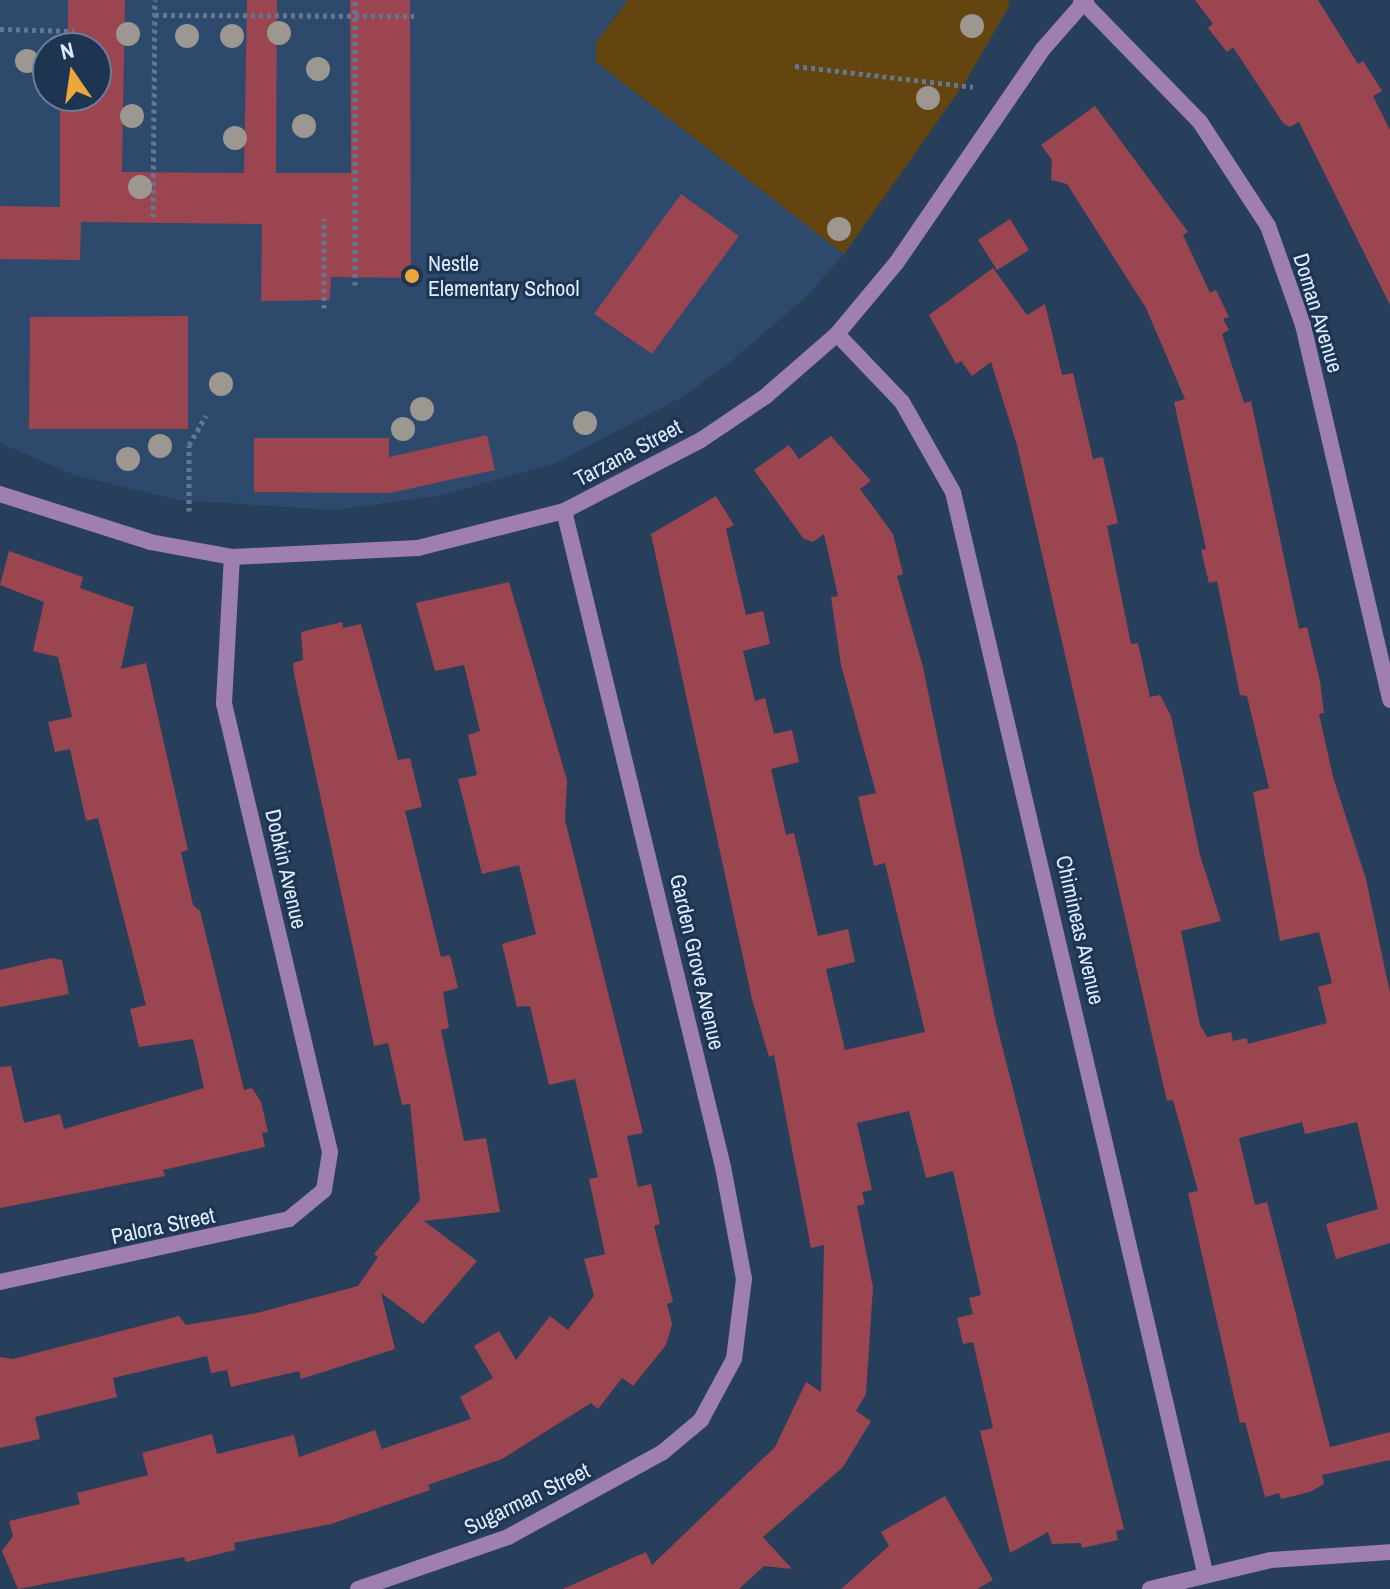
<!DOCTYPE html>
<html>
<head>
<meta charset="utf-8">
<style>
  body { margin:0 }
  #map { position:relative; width:1390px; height:1589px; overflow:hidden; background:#283f5c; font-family:"Archivo Narrow",sans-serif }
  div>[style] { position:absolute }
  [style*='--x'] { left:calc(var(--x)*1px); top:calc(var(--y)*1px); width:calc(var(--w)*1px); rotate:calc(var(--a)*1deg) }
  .built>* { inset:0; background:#2d496c }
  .green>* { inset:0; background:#64440f }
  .building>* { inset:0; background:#9a4550 }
  .path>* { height:5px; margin-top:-2.5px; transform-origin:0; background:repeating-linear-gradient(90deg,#637791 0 4px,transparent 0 8px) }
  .minor>* { height:16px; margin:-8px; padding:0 8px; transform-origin:8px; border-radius:8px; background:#9f7faf }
  .tertiary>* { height:16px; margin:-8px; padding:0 8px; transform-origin:8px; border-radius:8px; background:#9f7faf }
  .trees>* { width:24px; height:24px; margin:-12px; border-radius:50%; background:#9c9790 }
  .dots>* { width:22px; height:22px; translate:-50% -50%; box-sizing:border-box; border:4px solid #1e3551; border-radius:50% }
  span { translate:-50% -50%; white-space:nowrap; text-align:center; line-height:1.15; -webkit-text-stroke:6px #1e3551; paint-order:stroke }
  .poi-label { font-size:22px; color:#deecfe }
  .left { translate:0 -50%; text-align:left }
  .street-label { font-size:22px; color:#deecfe }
  .north { position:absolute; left:32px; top:32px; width:80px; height:80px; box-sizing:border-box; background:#1e3551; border:2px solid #6b7e96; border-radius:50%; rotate:347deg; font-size:22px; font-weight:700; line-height:32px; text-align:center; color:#deecfe }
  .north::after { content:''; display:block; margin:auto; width:28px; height:36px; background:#eda83c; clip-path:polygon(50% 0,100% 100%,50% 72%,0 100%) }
</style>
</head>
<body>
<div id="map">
  <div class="built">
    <div style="clip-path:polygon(evenodd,0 0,1007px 0,1010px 5px,965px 82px,844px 254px,806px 297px,735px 358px,684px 396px,556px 463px,438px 496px,333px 510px,178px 500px,74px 475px,0 443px,0 0,48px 48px,96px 48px,96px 96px,48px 96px,48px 48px)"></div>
  </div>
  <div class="green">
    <div style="clip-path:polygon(628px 0,1007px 0,1010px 5px,965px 82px,844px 254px,596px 62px,596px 43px)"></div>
  </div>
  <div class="building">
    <div style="clip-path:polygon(68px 0,125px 0,122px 172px,244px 173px,247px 0,277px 0,276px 173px,351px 173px,350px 0,410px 0,411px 278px,331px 277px,330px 300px,261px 301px,262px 224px,81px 222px,80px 260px,0 259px,0 206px,60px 207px,60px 96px,96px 96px,96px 48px,68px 48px)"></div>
    <div style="clip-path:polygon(1195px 0,1318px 0,1358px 64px,1363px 61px,1382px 91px,1373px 96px,1390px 130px,1390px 305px,1299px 122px,1290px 127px,1283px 123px,1233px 47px,1227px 52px,1208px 28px,1213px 24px)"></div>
    <div style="clip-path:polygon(1095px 106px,1188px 232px,1183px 235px,1210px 293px,1216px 290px,1229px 317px,1223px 319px,1229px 330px,1222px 334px,1244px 403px,1251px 401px,1299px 629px,1307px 627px,1320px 681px,1324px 713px,1319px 714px,1333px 777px,1366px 879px,1390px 993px,1390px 1243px,1336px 1259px,1326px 1224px,1378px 1209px,1357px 1122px,1305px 1134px,1302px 1122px,1239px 1138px,1255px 1205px,1267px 1202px,1330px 1447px,1390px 1432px,1390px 1460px,1322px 1475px,1324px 1484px,1310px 1492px,1281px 1499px,1279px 1493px,1265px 1497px,1245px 1422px,1240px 1423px,1188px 1193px,1198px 1191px,1173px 1100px,1167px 1101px,1017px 445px,991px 362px,972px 376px,961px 361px,956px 364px,929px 315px,993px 268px,1027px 315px,1045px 304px,1062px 375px,1073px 373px,1093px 459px,1103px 457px,1118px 523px,1107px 526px,1131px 644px,1138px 643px,1150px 697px,1160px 695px,1171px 716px,1200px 855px,1221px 921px,1181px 931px,1200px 1025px,1207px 1037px,1231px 1032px,1233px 1041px,1247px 1038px,1248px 1044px,1327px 1023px,1318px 987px,1332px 983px,1319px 932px,1280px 941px,1253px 792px,1269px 788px,1247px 696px,1240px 695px,1217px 581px,1209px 583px,1201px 550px,1206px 549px,1174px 402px,1185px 399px,1146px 308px,1067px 184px,1051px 180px,1052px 160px,1041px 145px)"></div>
    <div style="clip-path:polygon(681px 194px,739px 236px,652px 354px,594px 314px)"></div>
    <div style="clip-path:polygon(1010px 219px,1029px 250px,997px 270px,978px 240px)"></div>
    <div style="clip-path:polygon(188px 316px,188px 429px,29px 429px,30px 317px)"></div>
    <div style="clip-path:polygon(487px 435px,495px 470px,390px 493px,254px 492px,254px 438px,389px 438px,389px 457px)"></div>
    <div style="clip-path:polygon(831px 436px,871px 481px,860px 489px,893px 534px,903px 574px,897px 576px,923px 667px,995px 1018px,1124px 1529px,1116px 1531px,1118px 1540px,1082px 1548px,1081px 1543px,1052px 1544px,1048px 1532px,1010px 1553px,980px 1431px,993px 1428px,973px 1342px,963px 1344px,957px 1318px,973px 1314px,969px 1298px,981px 1295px,953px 1171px,926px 1178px,909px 1111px,857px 1123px,872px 1190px,862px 1192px,865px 1204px,857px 1206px,873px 1287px,866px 1394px,856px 1411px,871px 1421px,843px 1467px,763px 1537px,792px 1569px,764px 1566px,739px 1589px,563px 1589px,646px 1552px,652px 1565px,775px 1447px,806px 1382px,821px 1392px,824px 1245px,811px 1248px,774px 1055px,769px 1057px,752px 999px,651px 534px,716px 496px,734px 525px,726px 529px,746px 615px,763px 611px,770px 644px,743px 651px,755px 701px,765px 698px,774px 734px,792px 730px,799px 762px,771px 769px,786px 835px,794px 833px,818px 936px,848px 929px,855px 962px,826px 969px,845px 1050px,925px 1032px,885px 863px,874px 866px,858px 797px,876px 793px,841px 665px,831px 597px,838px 596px,824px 534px,813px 542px,803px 538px,754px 470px,789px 445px,799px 459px)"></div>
    <div style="clip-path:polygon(9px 551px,83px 577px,80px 588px,134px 607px,121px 669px,146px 663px,188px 850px,181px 852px,193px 905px,200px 911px,244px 1090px,252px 1088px,261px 1102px,268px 1132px,262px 1133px,265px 1147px,163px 1170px,165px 1176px,0 1208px,0 1067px,11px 1066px,24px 1123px,60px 1114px,64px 1129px,204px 1088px,193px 1039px,139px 1047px,130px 1009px,146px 1005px,98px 818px,86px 821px,70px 749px,55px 752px,48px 722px,72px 717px,58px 657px,33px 651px,44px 602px,0 585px)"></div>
    <div style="clip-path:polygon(509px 582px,567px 780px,565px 820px,643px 1133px,627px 1136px,638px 1187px,651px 1184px,660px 1224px,654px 1226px,673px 1302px,667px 1304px,672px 1324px,666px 1345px,633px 1386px,622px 1378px,598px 1409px,591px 1403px,502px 1459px,428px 1485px,430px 1490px,331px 1524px,234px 1543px,235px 1550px,186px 1562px,184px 1557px,18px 1589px,2px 1551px,13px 1536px,9px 1521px,80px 1504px,77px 1493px,148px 1475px,142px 1453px,212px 1434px,217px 1454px,294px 1435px,299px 1457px,375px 1430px,382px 1449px,471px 1419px,460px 1397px,493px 1378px,474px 1346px,499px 1331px,516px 1360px,550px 1316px,568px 1330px,594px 1296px,584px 1259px,605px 1254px,589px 1179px,598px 1177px,575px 1079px,549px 1085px,530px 1006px,517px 1007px,502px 944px,536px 934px,519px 865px,482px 874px,458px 779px,477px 775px,468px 735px,480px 731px,464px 665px,435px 671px,416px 603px)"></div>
    <div style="clip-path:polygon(342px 622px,343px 628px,361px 624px,398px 760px,410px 758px,422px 807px,405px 811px,441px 957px,450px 955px,458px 988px,443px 992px,449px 1028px,441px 1030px,464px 1141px,486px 1138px,500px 1212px,424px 1221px,477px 1261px,423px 1324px,381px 1293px,395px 1349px,301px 1379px,299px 1371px,231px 1387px,227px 1370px,211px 1373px,207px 1356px,113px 1378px,117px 1397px,35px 1417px,40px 1439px,0 1448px,0 1357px,13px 1359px,179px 1316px,186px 1325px,257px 1313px,358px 1286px,378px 1257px,374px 1254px,420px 1200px,410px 1104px,402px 1105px,388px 1043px,374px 1046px,294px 674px,293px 663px,303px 660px,301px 632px)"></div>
    <div style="clip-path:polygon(51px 958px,62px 960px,69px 994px,0 1007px,0 970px)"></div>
    <div style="clip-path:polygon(945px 1496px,993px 1580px,977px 1589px,841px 1589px,889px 1546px,881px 1532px)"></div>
  </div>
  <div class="path">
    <div style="--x:155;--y:15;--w:259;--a:0.2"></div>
    <div style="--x:0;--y:29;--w:74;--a:1.5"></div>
    <div style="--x:795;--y:66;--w:179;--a:6.7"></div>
    <div style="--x:153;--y:217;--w:217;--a:-89.5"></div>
    <div style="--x:355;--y:285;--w:285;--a:-90"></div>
    <div style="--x:324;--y:308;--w:90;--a:-90"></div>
    <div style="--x:189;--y:511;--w:66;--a:-90"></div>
    <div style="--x:189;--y:445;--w:34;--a:-60"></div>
  </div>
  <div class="minor">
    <div style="--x:1081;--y:0;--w:170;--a:45.7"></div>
    <div style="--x:1200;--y:122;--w:124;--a:56.8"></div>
    <div style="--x:1268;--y:226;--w:105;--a:70.5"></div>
    <div style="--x:1303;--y:325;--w:385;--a:76.9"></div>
    <div style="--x:837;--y:334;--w:94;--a:46.3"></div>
    <div style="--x:902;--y:402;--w:103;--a:60.5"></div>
    <div style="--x:953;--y:492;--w:1109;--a:76.87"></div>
    <div style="--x:0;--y:1282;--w:296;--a:-12.3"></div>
    <div style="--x:289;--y:1219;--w:45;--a:-39.6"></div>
    <div style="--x:324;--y:1190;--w:38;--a:-81"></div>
    <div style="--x:330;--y:1152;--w:461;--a:-103.3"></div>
    <div style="--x:224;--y:703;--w:146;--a:-86.9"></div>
    <div style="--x:358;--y:1589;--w:159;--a:-19.1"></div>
    <div style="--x:508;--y:1537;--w:177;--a:-28.7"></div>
    <div style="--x:663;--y:1452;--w:50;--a:-40.1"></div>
    <div style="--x:701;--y:1420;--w:69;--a:-61.6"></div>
    <div style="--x:734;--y:1359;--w:81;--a:-82.9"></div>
    <div style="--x:744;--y:1279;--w:114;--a:-100.6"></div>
    <div style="--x:723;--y:1167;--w:675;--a:-103.62"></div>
    <div style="--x:1150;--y:1589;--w:124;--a:-13.5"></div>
    <div style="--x:1271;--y:1560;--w:119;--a:-3.8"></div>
  </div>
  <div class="tertiary">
    <div style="--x:0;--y:494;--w:157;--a:17.7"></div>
    <div style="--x:150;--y:542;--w:83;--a:10.4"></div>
    <div style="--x:232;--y:557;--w:186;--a:-2.8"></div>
    <div style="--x:418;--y:548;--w:151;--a:-14.2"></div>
    <div style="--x:564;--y:511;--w:154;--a:-27.4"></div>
    <div style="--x:701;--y:440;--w:78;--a:-34.1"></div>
    <div style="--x:766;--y:396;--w:94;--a:-41.1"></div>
    <div style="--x:837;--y:334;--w:94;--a:-50.2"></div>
    <div style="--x:897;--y:262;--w:257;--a:-55.6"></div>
    <div style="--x:1042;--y:50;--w:67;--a:-48.7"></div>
  </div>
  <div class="trees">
    <div style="left:972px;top:26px"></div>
    <div style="left:279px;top:33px"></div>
    <div style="left:128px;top:34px"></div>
    <div style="left:187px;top:36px"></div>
    <div style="left:232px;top:36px"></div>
    <div style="left:27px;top:61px"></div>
    <div style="left:318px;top:69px"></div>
    <div style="left:928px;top:98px"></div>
    <div style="left:132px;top:116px"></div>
    <div style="left:304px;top:126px"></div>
    <div style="left:235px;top:138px"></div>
    <div style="left:140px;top:187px"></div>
    <div style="left:839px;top:229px"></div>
    <div style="left:221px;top:384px"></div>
    <div style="left:422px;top:409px"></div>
    <div style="left:585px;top:423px"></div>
    <div style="left:403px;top:429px"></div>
    <div style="left:160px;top:446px"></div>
    <div style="left:128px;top:459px"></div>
  </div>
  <div class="dots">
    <div style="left:412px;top:276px;background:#eda83c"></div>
  </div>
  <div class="poi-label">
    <span class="left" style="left:428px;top:276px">Nestle<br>Elementary School</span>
  </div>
  <div class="street-label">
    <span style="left:1318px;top:313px;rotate:73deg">Doman Avenue</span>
    <span style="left:628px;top:453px;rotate:-28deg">Tarzana Street</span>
    <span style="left:286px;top:869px;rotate:77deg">Dobkin Avenue</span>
    <span style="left:1080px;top:930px;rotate:77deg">Chimineas Avenue</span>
    <span style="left:697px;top:962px;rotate:77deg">Garden Grove Avenue</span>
    <span style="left:163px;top:1226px;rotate:-12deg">Palora Street</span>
    <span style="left:527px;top:1499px;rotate:-26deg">Sugarman Street</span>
  </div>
  <div class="north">N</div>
</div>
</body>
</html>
